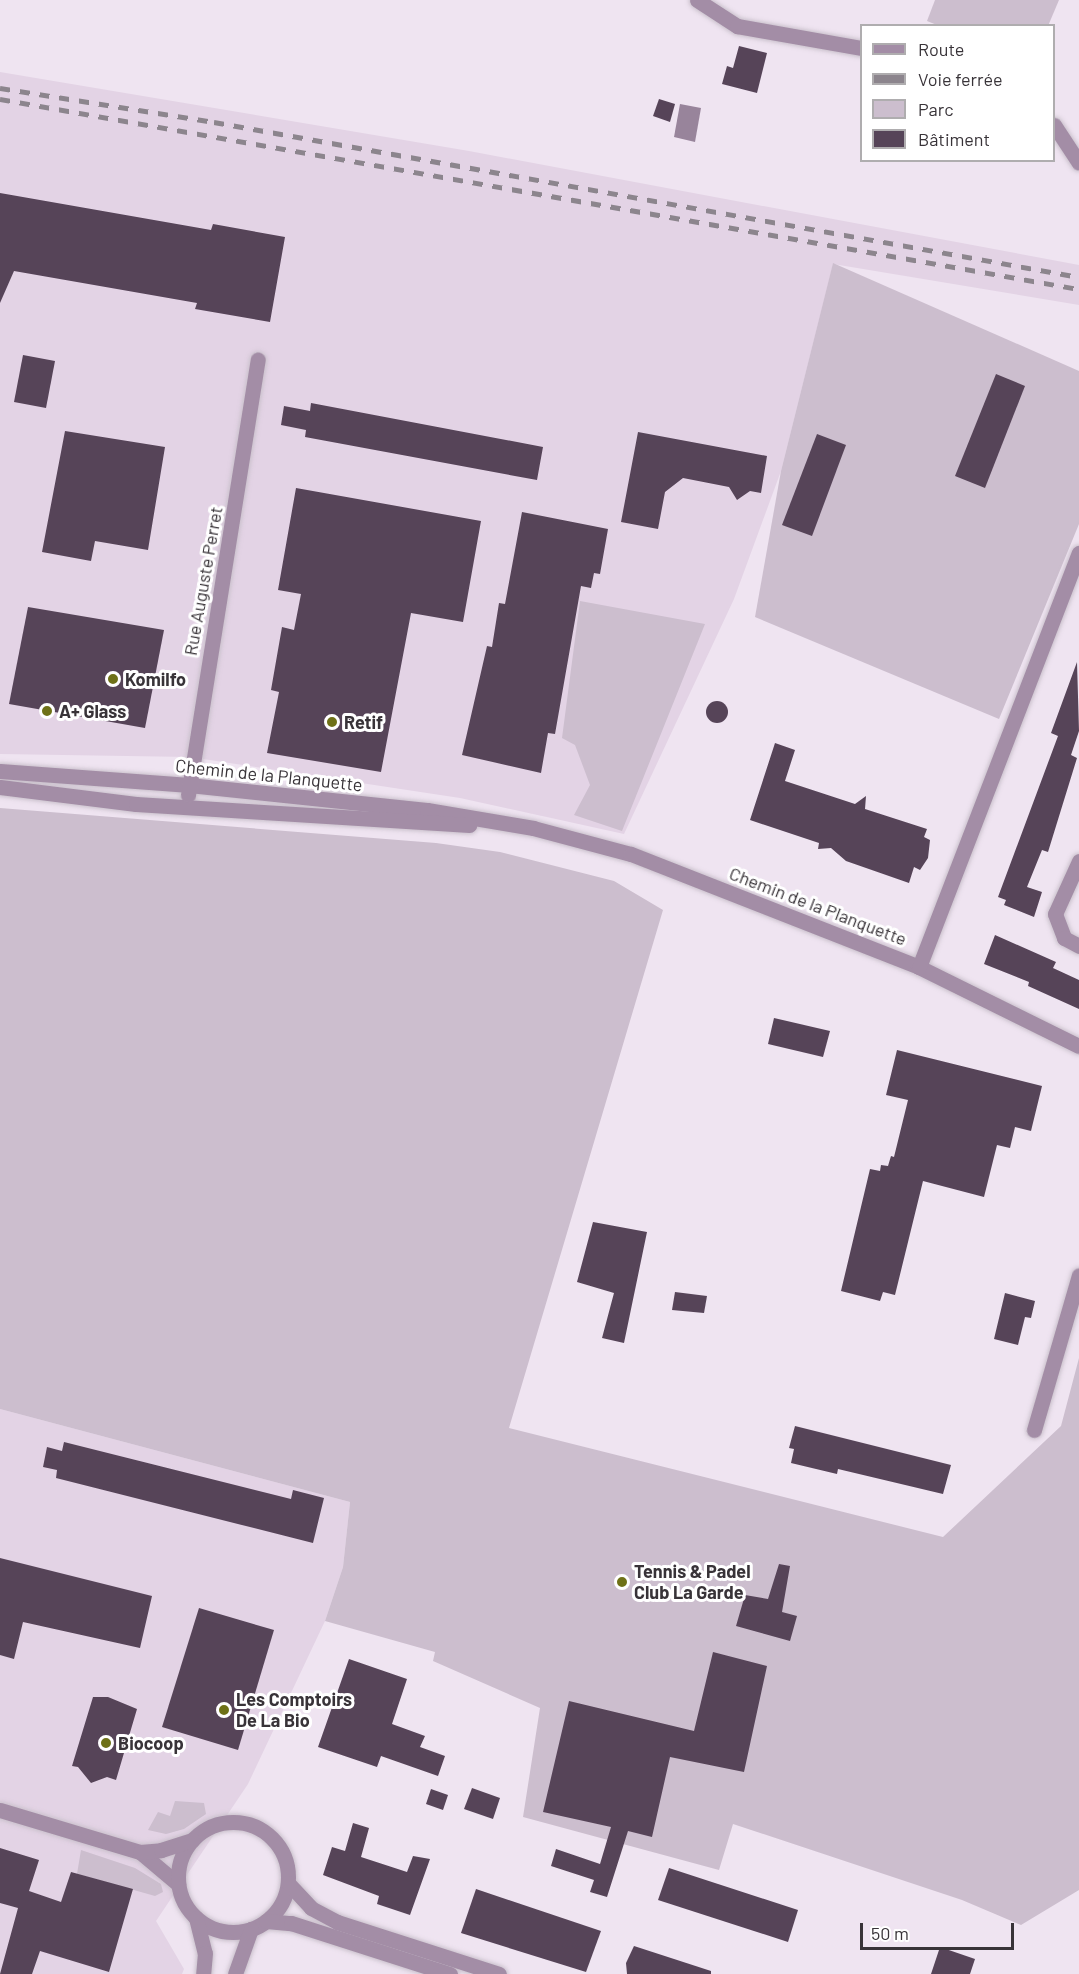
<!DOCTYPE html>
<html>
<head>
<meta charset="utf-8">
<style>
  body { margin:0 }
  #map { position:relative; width:1079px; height:1974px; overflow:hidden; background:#efe4f1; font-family:Barlow,sans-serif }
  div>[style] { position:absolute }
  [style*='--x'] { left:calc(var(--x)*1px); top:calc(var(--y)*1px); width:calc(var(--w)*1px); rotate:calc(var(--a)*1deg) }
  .built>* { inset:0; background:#e3d3e5 }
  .green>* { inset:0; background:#ccbece }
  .water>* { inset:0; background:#98849b }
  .building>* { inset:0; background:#564458 }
  .round { border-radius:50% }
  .roads { filter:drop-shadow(0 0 2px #cac1cc) drop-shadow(0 0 2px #cac1cc) }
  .minor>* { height:15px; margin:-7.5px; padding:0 7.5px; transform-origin:7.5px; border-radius:7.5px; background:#a38da6 }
  .minor>.ring { margin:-7.5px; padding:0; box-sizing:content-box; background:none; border:15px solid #a38da6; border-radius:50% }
  .rail>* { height:4.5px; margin-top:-2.25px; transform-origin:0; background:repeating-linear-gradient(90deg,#8c858d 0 10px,transparent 0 20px) }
  .dots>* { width:16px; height:16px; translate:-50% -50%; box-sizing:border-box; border:3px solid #fff; border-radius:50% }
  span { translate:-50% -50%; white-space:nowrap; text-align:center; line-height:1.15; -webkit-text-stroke:6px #fff; paint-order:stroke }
  .street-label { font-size:18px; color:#383338 }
  .poi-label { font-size:18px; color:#383338; font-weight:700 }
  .left { translate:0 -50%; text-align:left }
  .legend { position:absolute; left:860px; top:24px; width:195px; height:138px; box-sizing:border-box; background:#fff; border:2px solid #afadaf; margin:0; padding:8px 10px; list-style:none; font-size:18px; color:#383338 }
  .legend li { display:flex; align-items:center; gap:12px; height:30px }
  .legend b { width:30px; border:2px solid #afadaf }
  .scale { position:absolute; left:860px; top:1923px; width:154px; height:27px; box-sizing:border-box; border:3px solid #383338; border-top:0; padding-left:8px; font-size:18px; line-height:21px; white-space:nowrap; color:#383338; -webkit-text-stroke:4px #fff; paint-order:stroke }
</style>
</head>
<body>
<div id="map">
  <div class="built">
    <div style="clip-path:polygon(0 72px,469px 151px,1079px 265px,1079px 305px,833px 264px,781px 471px,734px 599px,624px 834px,460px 798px,190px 757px,0 754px)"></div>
    <div style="clip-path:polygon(0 1409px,350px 1502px,343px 1567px,325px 1621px,248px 1784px,156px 1921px,184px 1969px,182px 1974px,0 1974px)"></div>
  </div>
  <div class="green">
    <div style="clip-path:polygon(935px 0,1059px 0,1048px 26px,937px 25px,927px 21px)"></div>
    <div style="clip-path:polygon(833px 263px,1079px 371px,1079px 524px,999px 719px,755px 617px,781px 471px)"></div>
    <div style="clip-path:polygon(580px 601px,705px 624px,622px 831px,574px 815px,590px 785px,575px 745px,562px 738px)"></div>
    <div style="clip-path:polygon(0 808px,436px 843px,500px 852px,614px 881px,663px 910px,509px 1428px,943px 1537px,1061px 1426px,1079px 1358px,1079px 1890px,1021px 1925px,962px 1900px,733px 1824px,719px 1870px,523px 1817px,540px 1708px,433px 1661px,435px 1652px,325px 1621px,343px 1567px,350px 1502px,0 1409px)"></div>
    <div style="clip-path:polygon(175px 1801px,204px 1803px,206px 1814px,184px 1829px,166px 1834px,148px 1830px,158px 1812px,170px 1816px)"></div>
    <div style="clip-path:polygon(81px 1850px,135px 1868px,161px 1884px,163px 1892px,155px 1896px,77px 1874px)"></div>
  </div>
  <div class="water">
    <div style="clip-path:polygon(680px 104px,701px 108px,695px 142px,674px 137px)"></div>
  </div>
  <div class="building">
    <div style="clip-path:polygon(739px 46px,767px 53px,757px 93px,722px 84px,727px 66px,733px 68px)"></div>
    <div style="clip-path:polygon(659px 99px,675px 104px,670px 122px,653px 116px)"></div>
    <div style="clip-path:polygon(0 193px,211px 230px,213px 224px,285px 237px,270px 322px,195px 309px,197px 303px,14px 271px,0 303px)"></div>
    <div style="clip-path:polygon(23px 355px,55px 361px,46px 408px,14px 402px)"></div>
    <div style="clip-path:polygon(996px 374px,1025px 386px,985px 488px,955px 476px)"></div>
    <div style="clip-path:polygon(311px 403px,543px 447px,537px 480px,305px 437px,306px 430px,281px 425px,284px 406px,310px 411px)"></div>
    <div style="clip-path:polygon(65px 431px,165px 447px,148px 550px,95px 541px,91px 561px,42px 552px)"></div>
    <div style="clip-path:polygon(638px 432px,767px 456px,761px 493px,750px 491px,737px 500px,729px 487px,683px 478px,665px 492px,658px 529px,621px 522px)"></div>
    <div style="clip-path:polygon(817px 434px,846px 445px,812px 536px,782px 525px)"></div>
    <div style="clip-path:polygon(296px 488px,481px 521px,463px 622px,411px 613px,381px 772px,267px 753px,279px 692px,271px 690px,282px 627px,294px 630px,301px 594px,278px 590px)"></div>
    <div style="clip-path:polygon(522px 512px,608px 529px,600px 574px,594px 573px,591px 588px,581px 586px,555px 734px,548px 733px,541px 773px,462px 755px,487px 646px,492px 647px,499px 603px,505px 604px)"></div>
    <div style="clip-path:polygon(28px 607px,164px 630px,145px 728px,9px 704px)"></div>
    <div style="clip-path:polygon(1077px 662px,1079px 731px,1071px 755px,1077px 758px,1048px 852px,1042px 850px,1027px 887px,1042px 892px,1034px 917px,1004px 905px,1006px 900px,998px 897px,1058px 736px,1051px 733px)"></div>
    <div class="round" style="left:706px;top:701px;width:22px;height:22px"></div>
    <div style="clip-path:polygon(775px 743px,795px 750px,785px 781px,855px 804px,866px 796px,865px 809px,927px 829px,924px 837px,930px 840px,928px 858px,920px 870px,914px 867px,909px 883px,846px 861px,831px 848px,818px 849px,819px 843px,750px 820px)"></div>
    <div style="clip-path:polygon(995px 935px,1056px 962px,1053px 968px,1079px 980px,1079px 1009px,1028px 986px,1029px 982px,984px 964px)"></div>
    <div style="clip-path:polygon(774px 1018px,830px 1031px,823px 1057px,768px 1044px)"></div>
    <div style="clip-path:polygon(897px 1050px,1042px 1086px,1031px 1131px,1015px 1127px,1010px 1148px,997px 1145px,984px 1197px,923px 1181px,895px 1295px,883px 1292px,880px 1301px,841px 1291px,870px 1169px,880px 1171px,881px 1165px,888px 1166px,891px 1156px,894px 1157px,908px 1100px,886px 1095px)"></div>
    <div style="clip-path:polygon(593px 1222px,647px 1232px,624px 1343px,602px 1338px,614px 1293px,577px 1282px)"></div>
    <div style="clip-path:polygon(675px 1292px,707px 1296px,704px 1313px,672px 1310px)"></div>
    <div style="clip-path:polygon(1005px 1293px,1035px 1301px,1031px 1318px,1025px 1317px,1018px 1345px,994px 1339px)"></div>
    <div style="clip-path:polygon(795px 1426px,951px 1465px,943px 1494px,838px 1469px,837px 1474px,791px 1463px,794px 1449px,789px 1448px)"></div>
    <div style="clip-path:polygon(64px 1442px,291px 1499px,293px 1490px,324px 1498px,313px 1543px,56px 1478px,57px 1470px,43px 1467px,47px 1447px,62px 1451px)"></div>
    <div style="clip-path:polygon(0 1558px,152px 1596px,140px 1648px,23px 1622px,14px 1659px,0 1655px)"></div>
    <div style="clip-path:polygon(779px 1564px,790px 1566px,782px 1612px,797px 1616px,790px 1641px,736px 1626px,745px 1595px,768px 1599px)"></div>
    <div style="clip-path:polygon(199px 1608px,274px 1630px,238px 1750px,162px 1727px)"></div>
    <div style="clip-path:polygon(713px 1652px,767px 1666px,744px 1772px,670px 1757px,652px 1837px,628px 1831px,607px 1897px,590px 1892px,594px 1880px,551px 1866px,556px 1849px,600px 1864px,611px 1827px,543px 1812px,569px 1701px,694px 1731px)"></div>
    <div style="clip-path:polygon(349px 1659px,407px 1679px,392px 1724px,425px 1736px,420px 1747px,445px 1756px,438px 1776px,381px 1756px,377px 1767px,318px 1747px)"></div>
    <div style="clip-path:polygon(93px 1697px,108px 1697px,137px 1709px,116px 1780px,107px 1777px,91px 1783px,78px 1767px,72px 1766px)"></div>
    <div style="clip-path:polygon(472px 1788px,500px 1798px,493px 1819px,464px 1809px)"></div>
    <div style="clip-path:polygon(431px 1789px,448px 1795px,443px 1810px,426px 1804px)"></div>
    <div style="clip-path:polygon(353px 1823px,369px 1828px,361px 1857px,407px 1872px,413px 1856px,430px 1859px,410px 1915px,377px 1904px,379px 1896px,323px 1875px,332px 1847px,345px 1851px)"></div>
    <div style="clip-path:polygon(0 1848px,39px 1860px,29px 1891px,61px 1902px,71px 1872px,133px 1889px,109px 1972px,40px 1951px,32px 1974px,0 1974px,18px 1908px,0 1903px)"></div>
    <div style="clip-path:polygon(669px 1868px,798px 1910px,788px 1942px,658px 1900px)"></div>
    <div style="clip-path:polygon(476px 1889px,601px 1931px,586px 1972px,461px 1933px)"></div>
    <div style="clip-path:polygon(634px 1946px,711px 1971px,711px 1974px,627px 1974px,626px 1963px)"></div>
    <div style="clip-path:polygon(940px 1947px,975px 1959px,970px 1974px,931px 1974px)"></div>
  </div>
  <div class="roads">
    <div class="minor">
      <div style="--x:697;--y:0;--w:48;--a:33"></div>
      <div style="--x:737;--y:26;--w:127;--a:10"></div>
      <div style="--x:1054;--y:125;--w:45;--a:56.7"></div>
      <div style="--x:0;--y:771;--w:190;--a:4.2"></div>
      <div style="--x:189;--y:785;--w:239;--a:6"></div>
      <div style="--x:427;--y:810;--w:108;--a:9.6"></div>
      <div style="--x:533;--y:828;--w:101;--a:14.9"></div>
      <div style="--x:631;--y:854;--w:309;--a:21.4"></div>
      <div style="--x:919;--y:967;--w:178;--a:26.3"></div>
      <div style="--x:0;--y:787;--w:137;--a:7.1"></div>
      <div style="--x:136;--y:804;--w:334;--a:3.6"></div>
      <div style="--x:188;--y:795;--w:441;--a:-80.9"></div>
      <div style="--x:1079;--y:861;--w:58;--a:114.4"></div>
      <div style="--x:1055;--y:914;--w:26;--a:69"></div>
      <div style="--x:1064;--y:938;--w:17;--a:28"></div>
      <div style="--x:919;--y:967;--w:444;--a:-68.9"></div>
      <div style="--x:1034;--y:1430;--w:161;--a:-73.8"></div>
      <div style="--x:0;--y:1810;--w:146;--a:16.7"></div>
      <div style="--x:140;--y:1852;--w:50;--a:40.1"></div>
      <div class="ring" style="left:178px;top:1822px;width:95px;height:95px"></div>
      <div style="--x:140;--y:1852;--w:21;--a:-5"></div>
      <div style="--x:161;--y:1850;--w:33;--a:-18"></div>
      <div style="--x:288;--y:1883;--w:34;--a:47"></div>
      <div style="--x:311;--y:1908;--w:30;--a:28"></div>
      <div style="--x:337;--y:1922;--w:170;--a:17.8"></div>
      <div style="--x:196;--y:1918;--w:36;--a:76"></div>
      <div style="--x:205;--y:1953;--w:21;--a:95"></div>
      <div style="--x:266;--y:1921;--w:25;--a:5"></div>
      <div style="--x:291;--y:1923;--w:167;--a:17.8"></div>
      <div style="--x:235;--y:1974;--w:48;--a:-70.4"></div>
    </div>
  </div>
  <div class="rail">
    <div style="--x:0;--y:88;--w:217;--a:9"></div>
    <div style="--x:214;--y:122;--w:879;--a:10.16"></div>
    <div style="--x:0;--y:99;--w:1096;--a:9.99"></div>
  </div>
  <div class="dots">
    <div style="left:113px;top:679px;background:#6e7117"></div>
    <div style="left:47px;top:711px;background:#6e7117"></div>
    <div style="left:332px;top:722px;background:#6e7117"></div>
    <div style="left:622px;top:1582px;background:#6e7117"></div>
    <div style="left:224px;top:1710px;background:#6e7117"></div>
    <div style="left:106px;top:1743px;background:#6e7117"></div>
  </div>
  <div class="street-label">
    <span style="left:203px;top:581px;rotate:-80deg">Rue Auguste Perret</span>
    <span style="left:269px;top:775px;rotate:6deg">Chemin de la Planquette</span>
    <span style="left:818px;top:906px;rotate:21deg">Chemin de la Planquette</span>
  </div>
  <div class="poi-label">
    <span class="left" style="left:125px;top:679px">Komilfo</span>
    <span class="left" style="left:59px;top:711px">A+ Glass</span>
    <span class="left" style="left:344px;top:722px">Retif</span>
    <span class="left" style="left:634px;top:1582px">Tennis &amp; Padel<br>Club La Garde</span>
    <span class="left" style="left:236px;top:1710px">Les Comptoirs<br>De La Bio</span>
    <span class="left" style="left:118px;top:1743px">Biocoop</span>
  </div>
  <ul class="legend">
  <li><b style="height:8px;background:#a38da6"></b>Route</li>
  <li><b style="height:8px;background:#8c858d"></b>Voie ferrée</li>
  <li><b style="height:16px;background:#ccbece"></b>Parc</li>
  <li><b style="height:16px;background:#564458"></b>Bâtiment</li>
  </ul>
  <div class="scale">50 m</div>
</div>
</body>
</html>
